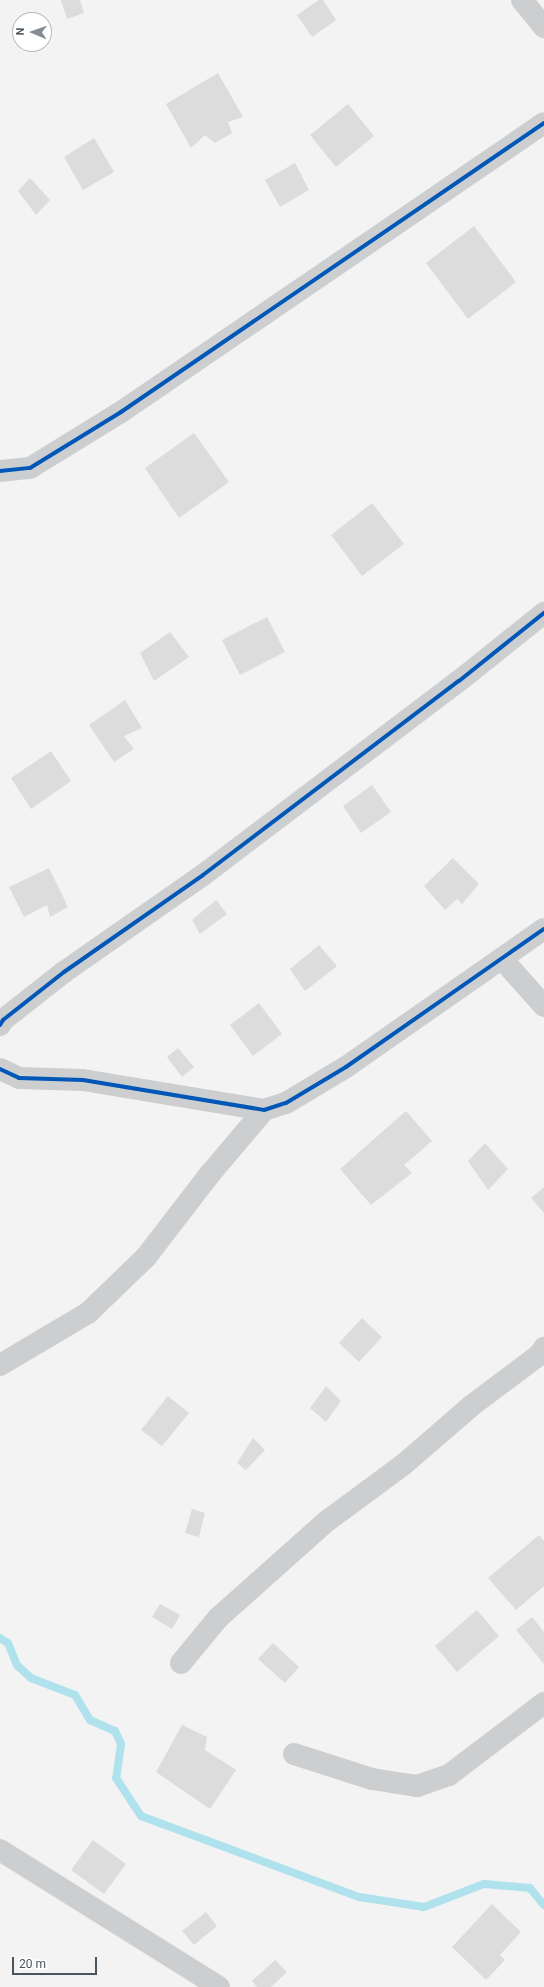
<!DOCTYPE html>
<html>
<head>
<meta charset="utf-8">
<style>
  body { margin:0 }
  #map { position:relative; width:544px; height:1987px; overflow:hidden; background:#f3f3f3; font-family:Roboto,sans-serif }
  div>[style] { position:absolute }
  [style*='--x'] { left:calc(var(--x)*1px); top:calc(var(--y)*1px); width:calc(var(--w)*1px); rotate:calc(var(--a)*1deg) }
  .stream>* { height:8px; margin:-4px; padding:0 4px; transform-origin:4px; border-radius:4px; background:#afe2ed }
  .building>* { inset:0; background:#dcdcdd }
  .street>* { height:22px; margin:-11px; padding:0 11px; transform-origin:11px; border-radius:11px; background:#ccced0 }
  .cycleway>* { height:4px; margin:-2px; padding:0 2px; transform-origin:2px; border-radius:2px; background:#0057b8 }
  span { translate:-50% -50%; white-space:nowrap; text-align:center; line-height:1.15; -webkit-text-stroke:3px #fff; paint-order:stroke }
  .north { position:absolute; left:12px; top:12px; width:40px; height:40px; box-sizing:border-box; background:#fff; border:1px solid #b7bbbf; border-radius:50%; rotate:272deg; font-size:11px; font-weight:700; line-height:16px; text-align:center; color:#4a555e }
  .north::after { content:''; display:block; margin:auto; width:14px; height:18px; background:#858c92; clip-path:polygon(50% 0,100% 100%,50% 72%,0 100%) }
  .scale { position:absolute; left:12px; top:1957px; width:85px; height:18px; box-sizing:border-box; border:2px solid #4a555e; border-top:0; padding-left:5px; font-size:12px; line-height:14px; white-space:nowrap; color:#4a555e; -webkit-text-stroke:3px #fff; paint-order:stroke }
</style>
</head>
<body>
<div id="map">
  <div class="stream">
    <div style="--x:0;--y:1638;--w:9;--a:32"></div>
    <div style="--x:8;--y:1643;--w:24;--a:68"></div>
    <div style="--x:17;--y:1665;--w:19;--a:43"></div>
    <div style="--x:31;--y:1678;--w:47;--a:21.1"></div>
    <div style="--x:75;--y:1695;--w:29;--a:59"></div>
    <div style="--x:90;--y:1720;--w:27;--a:24"></div>
    <div style="--x:115;--y:1731;--w:14;--a:65"></div>
    <div style="--x:121;--y:1744;--w:34;--a:98"></div>
    <div style="--x:116;--y:1778;--w:45;--a:56.7"></div>
    <div style="--x:141;--y:1816;--w:233;--a:20.4"></div>
    <div style="--x:359;--y:1897;--w:66;--a:8.7"></div>
    <div style="--x:424;--y:1907;--w:64;--a:-21"></div>
    <div style="--x:484;--y:1884;--w:46;--a:5"></div>
    <div style="--x:530;--y:1888;--w:22;--a:51"></div>
  </div>
  <div class="building">
    <div style="clip-path:polygon(61px 0,80px 0,84px 13px,67px 19px)"></div>
    <div style="clip-path:polygon(319px 0,323px 0,336px 20px,312px 37px,297px 15px)"></div>
    <div style="clip-path:polygon(218px 73px,243px 117px,228px 122px,232px 133px,215px 143px,205px 135px,191px 148px,166px 104px)"></div>
    <div style="clip-path:polygon(348px 104px,374px 136px,336px 167px,310px 135px)"></div>
    <div style="clip-path:polygon(94px 138px,114px 172px,83px 190px,64px 157px)"></div>
    <div style="clip-path:polygon(295px 163px,309px 190px,280px 207px,265px 180px)"></div>
    <div style="clip-path:polygon(30px 178px,50px 200px,36px 215px,18px 191px)"></div>
    <div style="clip-path:polygon(474px 226px,516px 282px,468px 319px,426px 263px)"></div>
    <div style="clip-path:polygon(194px 433px,229px 482px,179px 518px,145px 468px)"></div>
    <div style="clip-path:polygon(372px 503px,404px 544px,362px 576px,331px 535px)"></div>
    <div style="clip-path:polygon(267px 617px,285px 652px,240px 675px,222px 640px)"></div>
    <div style="clip-path:polygon(170px 632px,189px 657px,154px 681px,140px 653px)"></div>
    <div style="clip-path:polygon(125px 700px,142px 728px,124px 736px,134px 749px,114px 762px,89px 725px)"></div>
    <div style="clip-path:polygon(51px 751px,71px 781px,31px 809px,11px 778px)"></div>
    <div style="clip-path:polygon(372px 785px,391px 812px,361px 833px,343px 806px)"></div>
    <div style="clip-path:polygon(453px 858px,479px 884px,462px 904px,457px 899px,445px 910px,424px 886px)"></div>
    <div style="clip-path:polygon(49px 868px,68px 907px,50px 917px,47px 905px,24px 917px,9px 887px)"></div>
    <div style="clip-path:polygon(216px 900px,227px 914px,200px 934px,192px 920px)"></div>
    <div style="clip-path:polygon(319px 945px,337px 966px,305px 991px,290px 969px)"></div>
    <div style="clip-path:polygon(259px 1003px,282px 1034px,253px 1056px,230px 1025px)"></div>
    <div style="clip-path:polygon(178px 1048px,194px 1067px,182px 1077px,167px 1057px)"></div>
    <div style="clip-path:polygon(406px 1111px,432px 1141px,404px 1165px,412px 1173px,371px 1205px,340px 1169px)"></div>
    <div style="clip-path:polygon(485px 1143px,508px 1169px,488px 1190px,468px 1161px)"></div>
    <div style="clip-path:polygon(544px 1187px,544px 1213px,531px 1198px)"></div>
    <div style="clip-path:polygon(362px 1318px,382px 1337px,359px 1362px,339px 1343px)"></div>
    <div style="clip-path:polygon(326px 1386px,341px 1401px,326px 1422px,310px 1408px)"></div>
    <div style="clip-path:polygon(168px 1396px,189px 1413px,162px 1446px,141px 1430px)"></div>
    <div style="clip-path:polygon(253px 1438px,265px 1450px,246px 1470px,237px 1463px)"></div>
    <div style="clip-path:polygon(192px 1509px,205px 1513px,199px 1537px,185px 1533px)"></div>
    <div style="clip-path:polygon(539px 1535px,544px 1541px,544px 1586px,516px 1610px,488px 1578px)"></div>
    <div style="clip-path:polygon(160px 1604px,180px 1615px,172px 1629px,152px 1617px)"></div>
    <div style="clip-path:polygon(477px 1610px,499px 1636px,457px 1672px,435px 1646px)"></div>
    <div style="clip-path:polygon(532px 1617px,544px 1632px,544px 1664px,516px 1630px)"></div>
    <div style="clip-path:polygon(273px 1643px,299px 1667px,285px 1683px,258px 1659px)"></div>
    <div style="clip-path:polygon(182px 1725px,207px 1737px,205px 1750px,236px 1770px,210px 1809px,156px 1772px)"></div>
    <div style="clip-path:polygon(93px 1840px,126px 1864px,104px 1894px,71px 1870px)"></div>
    <div style="clip-path:polygon(492px 1904px,521px 1932px,500px 1955px,505px 1960px,486px 1980px,452px 1947px)"></div>
    <div style="clip-path:polygon(206px 1912px,217px 1926px,194px 1945px,182px 1931px)"></div>
    <div style="clip-path:polygon(275px 1960px,287px 1972px,271px 1987px,257px 1987px,252px 1981px)"></div>
  </div>
  <div class="street">
    <div style="--x:522;--y:0;--w:35;--a:51"></div>
    <div style="--x:0;--y:471;--w:30;--a:-6"></div>
    <div style="--x:30;--y:468;--w:107;--a:-31.6"></div>
    <div style="--x:121;--y:412;--w:512;--a:-34.34"></div>
    <div style="--x:502;--y:959;--w:63;--a:48.2"></div>
    <div style="--x:0;--y:1025;--w:6;--a:-59"></div>
    <div style="--x:3;--y:1020;--w:78;--a:-38.2"></div>
    <div style="--x:64;--y:972;--w:169;--a:-34.9"></div>
    <div style="--x:203;--y:875;--w:321;--a:-37.2"></div>
    <div style="--x:459;--y:681;--w:109;--a:-38.7"></div>
    <div style="--x:0;--y:1069;--w:21;--a:25"></div>
    <div style="--x:19;--y:1078;--w:64;--a:1.8"></div>
    <div style="--x:83;--y:1080;--w:183;--a:9.4"></div>
    <div style="--x:264;--y:1110;--w:23;--a:-18"></div>
    <div style="--x:286;--y:1103;--w:70;--a:-31"></div>
    <div style="--x:346;--y:1067;--w:241;--a:-34.9"></div>
    <div style="--x:0;--y:1365;--w:102;--a:-30.6"></div>
    <div style="--x:88;--y:1313;--w:81;--a:-44"></div>
    <div style="--x:146;--y:1257;--w:105;--a:-52.4"></div>
    <div style="--x:210;--y:1174;--w:84;--a:-49.8"></div>
    <div style="--x:181;--y:1663;--w:58;--a:-50.6"></div>
    <div style="--x:218;--y:1618;--w:146;--a:-41.7"></div>
    <div style="--x:327;--y:1521;--w:94;--a:-36.4"></div>
    <div style="--x:403;--y:1465;--w:90;--a:-40.9"></div>
    <div style="--x:471;--y:1406;--w:85;--a:-36.9"></div>
    <div style="--x:539;--y:1355;--w:9;--a:-54"></div>
    <div style="--x:294;--y:1754;--w:82;--a:17.8"></div>
    <div style="--x:372;--y:1779;--w:46;--a:8.8"></div>
    <div style="--x:417;--y:1786;--w:34;--a:-19"></div>
    <div style="--x:449;--y:1775;--w:119;--a:-37.2"></div>
    <div style="--x:0;--y:1850;--w:258;--a:32"></div>
  </div>
  <div class="cycleway">
    <div style="--x:0;--y:471;--w:30;--a:-6"></div>
    <div style="--x:30;--y:468;--w:107;--a:-31.6"></div>
    <div style="--x:121;--y:412;--w:512;--a:-34.34"></div>
    <div style="--x:0;--y:1025;--w:6;--a:-59"></div>
    <div style="--x:3;--y:1020;--w:78;--a:-38.2"></div>
    <div style="--x:64;--y:972;--w:169;--a:-34.9"></div>
    <div style="--x:203;--y:875;--w:321;--a:-37.2"></div>
    <div style="--x:459;--y:681;--w:109;--a:-38.7"></div>
    <div style="--x:0;--y:1069;--w:21;--a:25"></div>
    <div style="--x:19;--y:1078;--w:64;--a:1.8"></div>
    <div style="--x:83;--y:1080;--w:183;--a:9.4"></div>
    <div style="--x:264;--y:1110;--w:23;--a:-18"></div>
    <div style="--x:286;--y:1103;--w:70;--a:-31"></div>
    <div style="--x:346;--y:1067;--w:241;--a:-34.9"></div>
  </div>
  <div class="north">N</div>
  <div class="scale">20 m</div>
</div>
</body>
</html>
